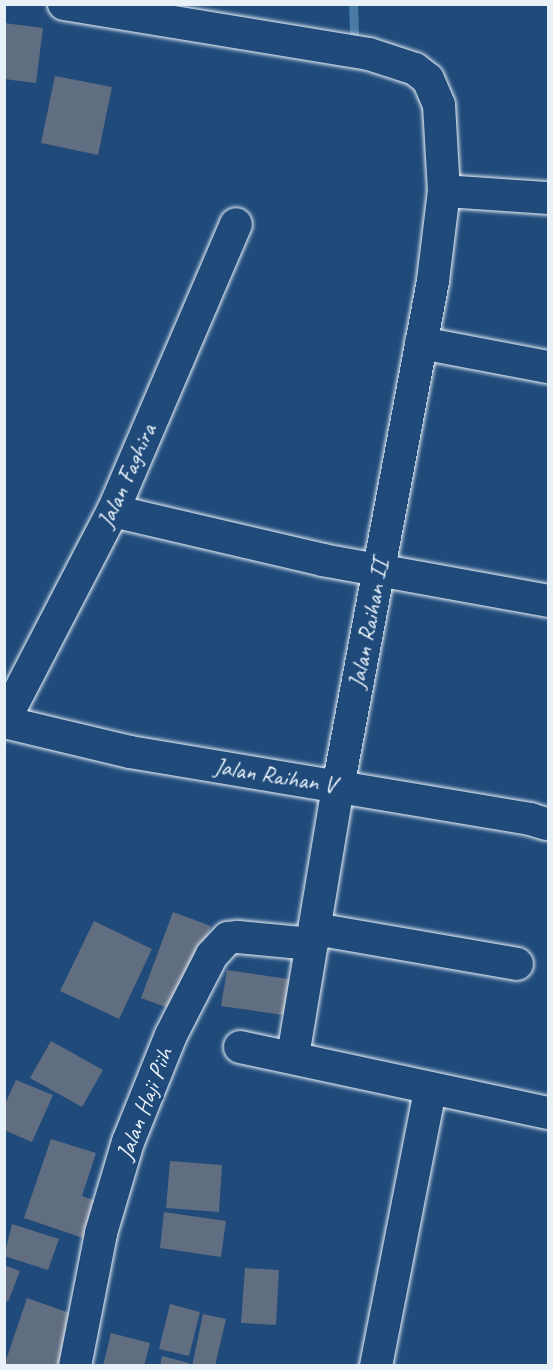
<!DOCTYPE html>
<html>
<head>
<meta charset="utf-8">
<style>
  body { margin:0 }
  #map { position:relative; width:553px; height:1370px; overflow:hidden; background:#1f4a7a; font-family:Caveat,sans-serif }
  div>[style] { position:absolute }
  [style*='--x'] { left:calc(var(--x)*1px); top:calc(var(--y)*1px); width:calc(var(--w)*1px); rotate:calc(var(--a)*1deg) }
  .stream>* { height:9px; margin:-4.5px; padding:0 4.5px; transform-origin:4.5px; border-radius:4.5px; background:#497aa6 }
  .building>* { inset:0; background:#616d81 }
  .roads { filter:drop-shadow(0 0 2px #e8f1f8) drop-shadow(0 0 2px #e8f1f8) }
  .minor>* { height:32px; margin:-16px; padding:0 16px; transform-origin:16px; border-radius:16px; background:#1f4a7a }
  span { translate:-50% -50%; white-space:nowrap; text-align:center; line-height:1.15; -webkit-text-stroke:6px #1f4a7a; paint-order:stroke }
  .street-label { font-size:24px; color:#e8f1f8 }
  .frame { position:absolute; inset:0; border:6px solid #e8f1f8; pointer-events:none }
</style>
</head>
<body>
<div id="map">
  <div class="stream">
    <div style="--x:353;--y:4;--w:31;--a:88"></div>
  </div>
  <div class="building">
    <div style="clip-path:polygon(4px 23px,43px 28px,36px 83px,4px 79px)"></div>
    <div style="clip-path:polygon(55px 76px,112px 87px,98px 155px,41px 143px)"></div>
    <div style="clip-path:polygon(173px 912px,211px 926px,179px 1012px,141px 998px)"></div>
    <div style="clip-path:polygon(94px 921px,152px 949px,119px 1019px,60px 991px)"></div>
    <div style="clip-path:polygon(227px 970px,295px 980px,290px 1016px,221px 1006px)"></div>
    <div style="clip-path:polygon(51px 1041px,103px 1070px,82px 1107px,30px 1078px)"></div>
    <div style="clip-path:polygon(16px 1080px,53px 1095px,32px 1142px,4px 1130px,4px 1106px)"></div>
    <div style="clip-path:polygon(51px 1139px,96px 1153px,82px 1196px,104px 1204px,92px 1241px,24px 1218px)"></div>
    <div style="clip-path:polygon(170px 1161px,222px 1165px,219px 1212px,166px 1208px)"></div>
    <div style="clip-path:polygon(164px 1212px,226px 1221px,221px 1257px,160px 1248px)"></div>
    <div style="clip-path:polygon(12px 1224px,59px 1239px,48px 1270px,4px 1256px)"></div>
    <div style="clip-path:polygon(4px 1265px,20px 1271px,8px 1302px,4px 1300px)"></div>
    <div style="clip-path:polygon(245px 1268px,279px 1270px,276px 1325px,241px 1323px)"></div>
    <div style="clip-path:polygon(27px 1298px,81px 1317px,64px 1366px,4px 1366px)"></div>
    <div style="clip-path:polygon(170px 1304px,200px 1312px,189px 1356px,159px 1349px)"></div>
    <div style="clip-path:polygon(203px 1314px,226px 1319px,215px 1366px,192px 1366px)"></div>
    <div style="clip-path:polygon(111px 1333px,150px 1343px,144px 1366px,103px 1366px)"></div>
    <div style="clip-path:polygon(162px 1356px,189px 1363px,189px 1366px,160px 1366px)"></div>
  </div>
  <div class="roads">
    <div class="minor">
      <div style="--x:64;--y:4;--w:309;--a:9.3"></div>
      <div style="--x:369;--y:54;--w:48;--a:18.1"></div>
      <div style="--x:415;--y:69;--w:16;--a:38"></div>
      <div style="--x:428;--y:79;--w:28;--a:67"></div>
      <div style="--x:439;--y:105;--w:86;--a:86.7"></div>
      <div style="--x:444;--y:191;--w:91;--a:97"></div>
      <div style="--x:433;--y:281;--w:515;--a:100.63"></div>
      <div style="--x:338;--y:787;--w:274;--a:99.5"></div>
      <div style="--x:444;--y:191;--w:104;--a:3.9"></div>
      <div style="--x:421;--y:343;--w:129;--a:10.7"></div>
      <div style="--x:113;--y:511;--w:216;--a:13.1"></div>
      <div style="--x:323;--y:560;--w:229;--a:10.3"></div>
      <div style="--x:4;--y:721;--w:237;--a:-62.6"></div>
      <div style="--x:113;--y:511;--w:312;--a:-66.8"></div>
      <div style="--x:4;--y:722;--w:130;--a:13.4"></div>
      <div style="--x:130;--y:752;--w:406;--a:9.5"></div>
      <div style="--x:530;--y:819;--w:17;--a:17"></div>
      <div style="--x:315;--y:929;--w:205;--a:9.8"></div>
      <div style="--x:240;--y:1047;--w:315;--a:12.1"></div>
      <div style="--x:75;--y:1366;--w:136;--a:-78.9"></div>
      <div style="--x:101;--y:1233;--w:95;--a:-73.5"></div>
      <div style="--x:128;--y:1142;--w:115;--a:-68.1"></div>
      <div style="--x:171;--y:1035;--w:90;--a:-62.9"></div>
      <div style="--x:212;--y:955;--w:23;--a:-47"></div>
      <div style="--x:228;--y:938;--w:10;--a:-6"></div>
      <div style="--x:238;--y:937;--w:74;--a:5.4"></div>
      <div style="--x:376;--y:1366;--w:280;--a:-78.9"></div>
    </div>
  </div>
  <div class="street-label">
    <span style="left:127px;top:476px;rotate:-66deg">Jalan Faghira</span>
    <span style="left:369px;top:624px;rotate:-79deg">Jalan Raihan II</span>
    <span style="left:275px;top:776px;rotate:9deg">Jalan Raihan V</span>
    <span style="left:145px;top:1104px;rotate:-69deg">Jalan Haji Piih</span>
  </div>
  <div class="frame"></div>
</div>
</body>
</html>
